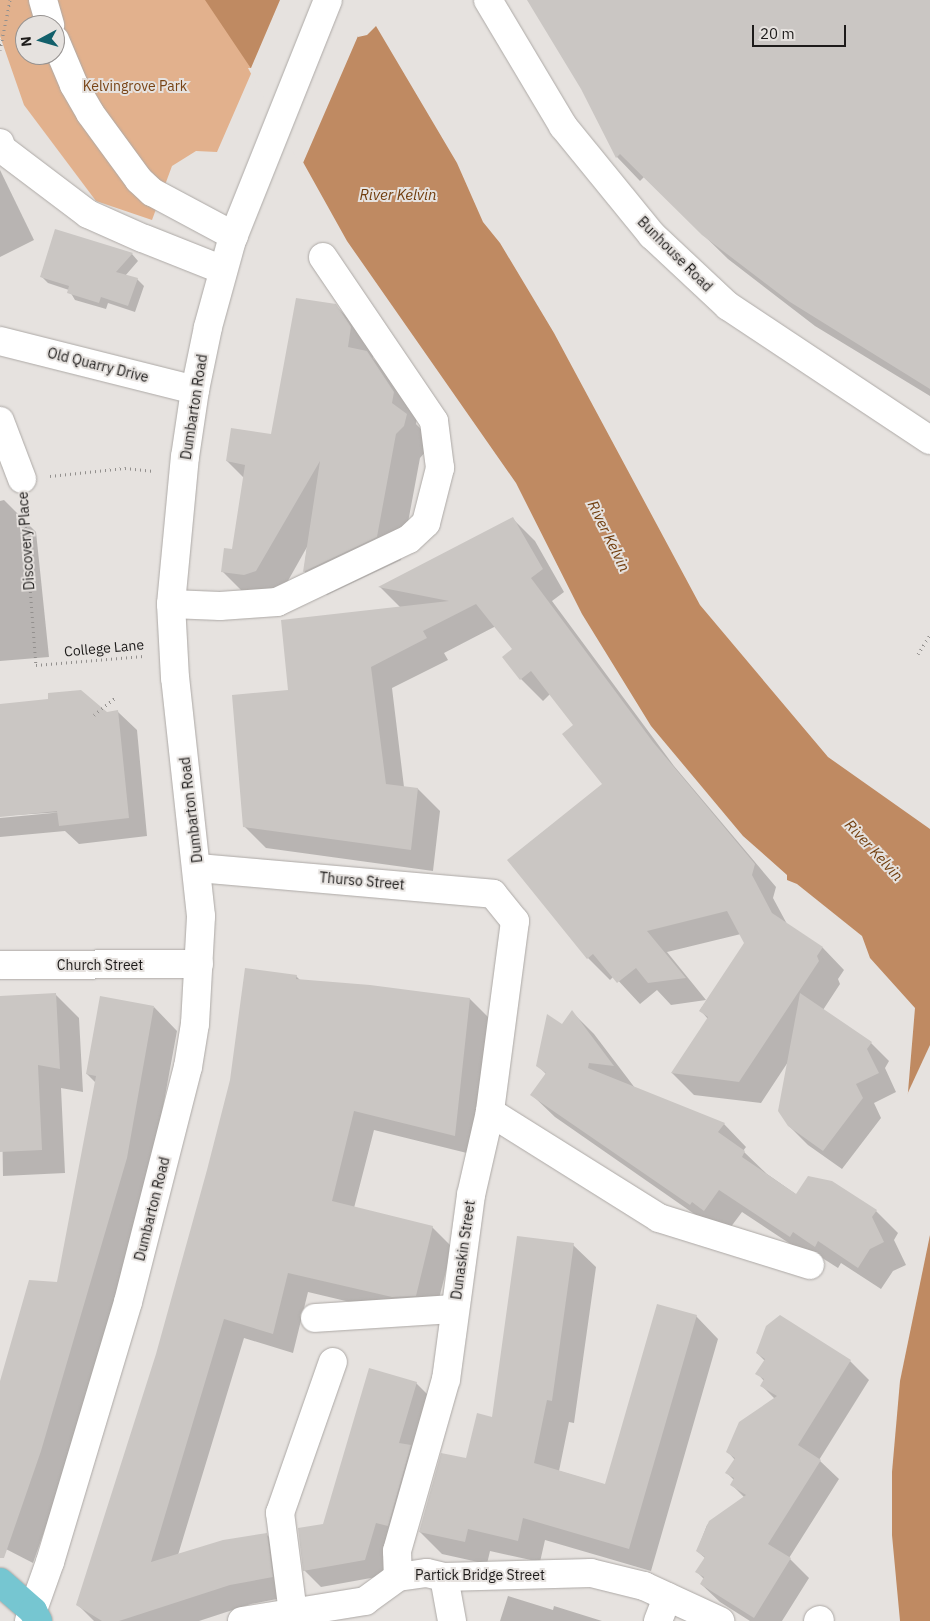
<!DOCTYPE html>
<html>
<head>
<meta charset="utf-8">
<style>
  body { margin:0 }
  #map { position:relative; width:930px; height:1621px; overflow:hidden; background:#e6e2df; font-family:"IBM Plex Sans",sans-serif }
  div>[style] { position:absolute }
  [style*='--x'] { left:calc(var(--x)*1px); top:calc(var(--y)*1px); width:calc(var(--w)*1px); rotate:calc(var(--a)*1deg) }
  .green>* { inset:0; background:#e2b18d }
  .water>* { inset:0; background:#bf8a62 }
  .pier>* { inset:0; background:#e6e2df }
  .shadow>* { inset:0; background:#0003 }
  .building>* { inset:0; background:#cac6c3 }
  .path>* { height:3px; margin-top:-1.5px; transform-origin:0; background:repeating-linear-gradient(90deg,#93908e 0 1px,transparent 0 5px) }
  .roads { filter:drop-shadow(0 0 1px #ada9a6) drop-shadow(0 0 1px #ada9a6) }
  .minor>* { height:28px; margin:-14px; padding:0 14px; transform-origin:14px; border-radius:14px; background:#fff }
  .major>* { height:28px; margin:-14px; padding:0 14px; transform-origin:14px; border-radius:14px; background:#76c6d1 }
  span { translate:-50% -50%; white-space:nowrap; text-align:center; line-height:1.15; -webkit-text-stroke:4px #e6e2df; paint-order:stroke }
  .park-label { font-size:14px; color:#784416 }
  .street-label { font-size:14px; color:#1d1b1a }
  .water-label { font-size:15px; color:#713e0e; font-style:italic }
  .north { position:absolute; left:15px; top:15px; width:50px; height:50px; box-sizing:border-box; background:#e6e2df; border:1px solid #969290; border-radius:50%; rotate:264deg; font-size:14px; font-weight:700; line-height:20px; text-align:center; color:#1d1b1a }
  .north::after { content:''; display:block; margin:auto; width:18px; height:22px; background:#13606b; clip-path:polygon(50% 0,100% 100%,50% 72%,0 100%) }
  .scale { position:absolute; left:752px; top:25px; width:94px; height:22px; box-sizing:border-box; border:2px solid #1d1b1a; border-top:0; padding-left:6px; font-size:15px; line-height:18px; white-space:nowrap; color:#1d1b1a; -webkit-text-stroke:4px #e6e2df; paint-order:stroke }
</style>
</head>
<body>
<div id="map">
  <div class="green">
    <div style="clip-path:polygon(evenodd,0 0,283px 0,217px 152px,196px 151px,172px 166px,152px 220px,96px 201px,24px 105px,0 36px,0 0,25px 25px,55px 25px,55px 55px,25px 55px,25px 25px)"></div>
  </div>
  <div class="water">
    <div style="clip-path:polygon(205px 0,340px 0,358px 37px,367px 35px,376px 26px,457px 163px,483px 222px,500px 243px,554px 333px,700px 605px,828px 757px,930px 829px,930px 1140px,906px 1116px,915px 1008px,870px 958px,862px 936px,797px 884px,787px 880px,787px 875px,743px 836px,651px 726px,582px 614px,516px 483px,347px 241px,250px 67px)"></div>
    <div style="clip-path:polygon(930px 1235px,930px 1621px,900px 1621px,892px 1535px,892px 1472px,900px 1381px)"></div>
  </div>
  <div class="pier">
    <div style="clip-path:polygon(280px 0,343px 0,360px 34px,374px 26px,364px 35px,358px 36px,303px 163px,308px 180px,248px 68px,251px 68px)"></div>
    <div style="clip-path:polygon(930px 1045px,930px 1142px,903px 1116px,905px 1099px)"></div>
  </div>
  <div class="shadow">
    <div style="clip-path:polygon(529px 0,930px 0,930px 396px,815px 326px,728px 259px,644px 177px,640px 181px,617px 157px,582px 89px)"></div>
    <div style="clip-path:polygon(0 170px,34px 240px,0 257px)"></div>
    <div style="clip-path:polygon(56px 231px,132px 254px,138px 261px,125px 276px,137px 279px,144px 286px,135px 312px,108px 303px,106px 309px,75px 300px,69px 290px,48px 283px,41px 276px)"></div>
    <div style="clip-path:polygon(336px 306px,360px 330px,374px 351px,373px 358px,391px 376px,417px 417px,416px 424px,430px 438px,427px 450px,420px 458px,401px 560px,327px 595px,304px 571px,307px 547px,280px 595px,246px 595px,222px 571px,233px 551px,244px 478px,227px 461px,272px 436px)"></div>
    <div style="clip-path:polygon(4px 500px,36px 532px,49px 657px,0 661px,0 501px)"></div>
    <div style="clip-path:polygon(513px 519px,535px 541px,564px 592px,552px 601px,674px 766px,776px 887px,773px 898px,787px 924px,823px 948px,844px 970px,838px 979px,840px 984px,823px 1010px,871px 1043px,889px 1061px,885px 1068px,896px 1092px,874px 1103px,881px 1118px,842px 1169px,808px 1145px,789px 1126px,788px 1062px,761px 1103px,694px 1095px,672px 1073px,708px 1019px,700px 1010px,746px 944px,741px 934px,667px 952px,706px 1000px,671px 1005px,657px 990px,640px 1004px,614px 976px,610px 980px,588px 958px,509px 861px,604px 784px,575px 725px,550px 694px,543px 701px,521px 679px,514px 649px,496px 626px,444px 653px,448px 660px,392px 688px,404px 787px,418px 789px,440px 811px,433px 871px,266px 848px,244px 826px,290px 691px,401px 608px,380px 587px)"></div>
    <div style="clip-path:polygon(0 705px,107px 714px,118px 712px,137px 730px,147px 836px,79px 844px,65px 831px,0 837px,0 818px,63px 812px,0 816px)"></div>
    <div style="clip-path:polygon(296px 976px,301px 981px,470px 999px,490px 1019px,475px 1155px,374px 1130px,354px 1208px,432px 1227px,452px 1247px,435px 1315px,413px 1317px,308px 1292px,293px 1353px,244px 1338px,178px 1555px,266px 1534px,286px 1554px,292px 1596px,251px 1604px,199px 1621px,94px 1621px,77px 1604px)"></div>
    <div style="clip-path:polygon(56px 995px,79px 1018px,83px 1092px,61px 1088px,65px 1173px,3px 1176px,0 997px)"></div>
    <div style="clip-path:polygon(154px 1007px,177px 1031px,149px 1183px,64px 1475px,33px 1563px,0 1546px,0 1386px,58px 1283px,96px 1083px,87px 1074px)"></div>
    <div style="clip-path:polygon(572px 1012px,594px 1034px,635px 1088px,724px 1124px,746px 1147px,743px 1151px,767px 1174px,797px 1195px,876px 1211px,898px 1233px,894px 1240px,906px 1265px,893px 1271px,881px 1289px,841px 1263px,838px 1268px,816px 1254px,813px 1259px,742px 1212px,727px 1232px,713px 1227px,555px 1117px,532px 1095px,546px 1074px,538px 1066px)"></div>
    <div style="clip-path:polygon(573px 1245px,596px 1267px,574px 1423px,569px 1422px,559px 1471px,606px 1485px,696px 1316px,718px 1339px,651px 1571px,545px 1540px,540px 1562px,490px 1551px,487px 1564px,442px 1554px,420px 1532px,493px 1419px)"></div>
    <div style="clip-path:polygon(780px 1317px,850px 1361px,869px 1380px,819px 1460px,839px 1479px,789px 1558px,809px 1578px,782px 1621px,750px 1621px,720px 1602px,701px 1584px,704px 1579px,697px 1572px,705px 1558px,697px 1551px,707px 1525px,744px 1497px,732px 1485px,734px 1480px,727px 1473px,735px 1460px,728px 1452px,775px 1399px,761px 1385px,764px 1381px,757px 1373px,765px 1361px,757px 1353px)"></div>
    <div style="clip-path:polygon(416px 1383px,433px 1400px,382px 1576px,321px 1587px,304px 1570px,324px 1525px)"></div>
    <div style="clip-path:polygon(508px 1596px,553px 1610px,554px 1606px,602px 1621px,500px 1621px)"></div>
  </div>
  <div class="building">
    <div style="clip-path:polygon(527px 0,930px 0,930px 389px,790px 302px,702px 235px,620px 154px,616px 158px,581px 89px)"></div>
    <div style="clip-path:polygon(55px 229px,133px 253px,116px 272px,138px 278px,128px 306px,101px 297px,99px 303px,67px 293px,69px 286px,40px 277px)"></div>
    <div style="clip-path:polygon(296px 298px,336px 304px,351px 327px,348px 347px,367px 351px,394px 392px,392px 403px,407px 414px,404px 426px,396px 434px,377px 537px,303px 572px,320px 461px,256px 571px,244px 575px,221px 572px,224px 548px,232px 549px,245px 465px,226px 461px,231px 428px,271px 434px)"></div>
    <div style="clip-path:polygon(513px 517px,543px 569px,531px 578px,653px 742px,755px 864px,752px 875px,772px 913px,823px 947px,817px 956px,819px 961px,739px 1082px,671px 1073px,708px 1017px,699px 1011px,744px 943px,727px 911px,647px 931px,686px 978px,648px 983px,636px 968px,617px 983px,593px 954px,587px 959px,507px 860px,602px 784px,562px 734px,573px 725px,531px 671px,520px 680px,502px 657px,512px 649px,476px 604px,423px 631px,427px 638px,371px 667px,386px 784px,418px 788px,411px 850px,243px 827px,232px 695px,288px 690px,281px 620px,449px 601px,378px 587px)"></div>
    <div style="clip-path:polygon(81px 690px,107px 712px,118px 710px,129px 818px,59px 826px,57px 811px,0 817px,0 704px,48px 699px,48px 693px)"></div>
    <div style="clip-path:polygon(245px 968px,297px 975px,296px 979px,370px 985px,470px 998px,455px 1136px,354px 1111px,332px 1201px,433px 1226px,416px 1296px,392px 1297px,288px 1273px,273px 1334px,224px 1319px,151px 1562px,223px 1540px,267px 1533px,273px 1577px,230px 1585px,119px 1621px,102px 1621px,76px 1605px,156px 1354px,207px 1170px,230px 1080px)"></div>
    <div style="clip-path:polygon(56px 993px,60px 1069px,38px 1065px,42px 1150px,0 1152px,0 996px)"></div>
    <div style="clip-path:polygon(800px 993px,872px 1042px,867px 1049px,879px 1073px,856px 1084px,863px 1098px,823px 1151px,788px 1126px,778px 1111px)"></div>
    <div style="clip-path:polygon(100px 996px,154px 1006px,127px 1158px,41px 1451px,4px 1558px,0 1558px,0 1381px,29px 1280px,57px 1282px,96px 1076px,86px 1074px)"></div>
    <div style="clip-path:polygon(572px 1010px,614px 1066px,589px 1063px,588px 1068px,725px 1123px,718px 1132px,745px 1151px,742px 1157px,796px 1194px,808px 1176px,832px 1181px,877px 1210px,872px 1217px,884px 1242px,870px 1249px,858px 1268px,818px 1241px,815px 1247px,793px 1232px,790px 1237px,719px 1190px,704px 1211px,692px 1202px,690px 1205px,530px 1095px,546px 1073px,536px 1066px,547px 1014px,562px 1024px)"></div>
    <div style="clip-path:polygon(517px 1236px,574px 1243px,552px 1401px,547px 1400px,534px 1463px,605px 1484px,657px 1304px,697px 1315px,629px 1549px,523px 1518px,518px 1541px,468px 1529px,465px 1542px,419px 1532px,441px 1453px,466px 1458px,477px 1413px,492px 1417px)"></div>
    <div style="clip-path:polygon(780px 1315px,851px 1360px,798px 1445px,821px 1460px,768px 1544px,791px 1558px,754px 1618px,700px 1584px,704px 1577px,695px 1572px,705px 1557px,696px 1551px,709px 1521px,746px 1495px,730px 1485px,734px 1478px,725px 1473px,735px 1458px,726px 1452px,739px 1422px,777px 1396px,760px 1386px,764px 1379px,755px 1374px,765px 1359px,756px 1353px,766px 1326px)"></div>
    <div style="clip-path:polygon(369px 1368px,417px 1382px,399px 1443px,411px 1445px,388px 1526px,376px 1523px,365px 1560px,303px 1571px,298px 1528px,323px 1524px)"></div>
  </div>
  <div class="path">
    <div style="--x:0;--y:50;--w:51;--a:-78.7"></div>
    <div style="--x:50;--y:476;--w:75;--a:-6.1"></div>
    <div style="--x:125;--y:468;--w:29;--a:6"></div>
    <div style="--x:24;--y:507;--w:158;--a:85.7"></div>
    <div style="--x:36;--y:665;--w:108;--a:-4.8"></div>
    <div style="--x:918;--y:654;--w:22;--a:-58"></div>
    <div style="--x:94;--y:715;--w:27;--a:-39"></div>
  </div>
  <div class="roads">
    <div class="minor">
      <div style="--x:43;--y:0;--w:26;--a:74"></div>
      <div style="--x:488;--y:0;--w:147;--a:59.2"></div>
      <div style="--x:563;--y:126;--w:141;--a:50.8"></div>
      <div style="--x:652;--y:235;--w:104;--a:43.1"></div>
      <div style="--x:728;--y:306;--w:242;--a:33.6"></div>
      <div style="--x:55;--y:40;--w:49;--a:67.1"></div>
      <div style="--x:74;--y:85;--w:32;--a:60"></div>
      <div style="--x:90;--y:113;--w:83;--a:53.8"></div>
      <div style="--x:139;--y:180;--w:18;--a:43"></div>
      <div style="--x:152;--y:192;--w:93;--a:28.2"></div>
      <div style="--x:0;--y:143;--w:6;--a:72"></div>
      <div style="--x:2;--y:149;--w:108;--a:37.1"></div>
      <div style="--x:88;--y:214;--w:59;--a:24"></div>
      <div style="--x:145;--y:239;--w:84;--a:21.7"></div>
      <div style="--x:0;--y:341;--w:201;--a:14.1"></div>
      <div style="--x:0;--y:421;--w:62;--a:69.2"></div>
      <div style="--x:171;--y:604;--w:49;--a:2.3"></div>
      <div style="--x:220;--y:606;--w:57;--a:-4"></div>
      <div style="--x:277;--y:602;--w:146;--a:-25.5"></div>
      <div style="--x:409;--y:539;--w:23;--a:-43"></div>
      <div style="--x:426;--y:523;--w:57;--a:-75.7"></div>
      <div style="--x:440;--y:468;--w:47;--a:-97.3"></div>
      <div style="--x:434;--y:421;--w:198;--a:-124.1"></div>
      <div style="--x:198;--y:868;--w:296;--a:5"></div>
      <div style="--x:493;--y:894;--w:35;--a:51"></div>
      <div style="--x:515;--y:921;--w:193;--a:97.5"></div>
      <div style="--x:490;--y:1112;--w:85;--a:102.9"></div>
      <div style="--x:471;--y:1195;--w:186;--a:97.7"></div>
      <div style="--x:446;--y:1379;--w:179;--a:105.9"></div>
      <div style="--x:397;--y:1551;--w:26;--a:88"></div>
      <div style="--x:0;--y:965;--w:199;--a:-0.3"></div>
      <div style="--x:490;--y:1112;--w:199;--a:32.1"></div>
      <div style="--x:659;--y:1218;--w:158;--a:17.3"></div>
      <div style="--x:315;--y:1318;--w:140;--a:-3.7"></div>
      <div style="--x:444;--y:1577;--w:45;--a:79.7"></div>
      <div style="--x:293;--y:1613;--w:101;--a:-97.4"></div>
      <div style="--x:280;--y:1513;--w:160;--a:-70.7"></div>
      <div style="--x:29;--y:1621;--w:63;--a:-70.4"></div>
      <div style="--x:50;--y:1562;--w:271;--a:-73.3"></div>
      <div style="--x:128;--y:1302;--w:243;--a:-75.7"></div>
      <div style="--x:188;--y:1067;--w:44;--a:-80.8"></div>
      <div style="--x:195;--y:1024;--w:108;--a:-86.8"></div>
      <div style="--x:201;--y:916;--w:239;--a:-96.2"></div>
      <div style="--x:175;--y:678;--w:74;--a:-93.1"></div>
      <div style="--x:171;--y:604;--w:148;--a:-84.6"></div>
      <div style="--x:185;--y:457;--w:68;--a:-81.5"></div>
      <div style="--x:195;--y:390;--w:64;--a:-78.3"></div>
      <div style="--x:208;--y:327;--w:90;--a:-74.6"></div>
      <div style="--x:232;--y:240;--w:258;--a:-68.2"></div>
      <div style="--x:242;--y:1621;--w:125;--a:-9.2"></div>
      <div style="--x:365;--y:1601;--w:41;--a:-36"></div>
      <div style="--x:398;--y:1577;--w:29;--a:-8"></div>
      <div style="--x:427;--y:1573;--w:17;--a:13"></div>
      <div style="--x:444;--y:1577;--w:147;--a:-1.6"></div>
      <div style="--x:591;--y:1573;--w:55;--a:13.8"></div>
      <div style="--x:644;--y:1586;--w:84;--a:24.7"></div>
      <div style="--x:658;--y:1621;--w:26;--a:-69"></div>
      <div style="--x:818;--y:1621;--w:2;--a:-27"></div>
    </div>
    <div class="major">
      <div style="--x:0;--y:1582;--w:44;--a:41.3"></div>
      <div style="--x:33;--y:1611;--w:11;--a:63"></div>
    </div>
  </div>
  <div class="park-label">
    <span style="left:135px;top:86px">Kelvingrove Park</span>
  </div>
  <div class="street-label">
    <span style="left:675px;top:254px;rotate:45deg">Bunhouse Road</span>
    <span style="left:98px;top:365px;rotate:14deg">Old Quarry Drive</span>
    <span style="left:194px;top:407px;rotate:-81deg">Dumbarton Road</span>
    <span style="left:26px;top:541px;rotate:-94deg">Discovery Place</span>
    <span style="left:104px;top:648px;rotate:-5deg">College Lane</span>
    <span style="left:191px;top:810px;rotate:-97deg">Dumbarton Road</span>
    <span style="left:362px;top:881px;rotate:5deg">Thurso Street</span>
    <span style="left:100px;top:965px">Church Street</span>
    <span style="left:152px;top:1209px;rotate:-76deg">Dumbarton Road</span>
    <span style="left:463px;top:1250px;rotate:-82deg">Dunaskin Street</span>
    <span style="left:480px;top:1575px">Partick Bridge Street</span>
  </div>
  <div class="water-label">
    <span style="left:398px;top:195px">River Kelvin</span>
    <span style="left:609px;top:536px;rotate:64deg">River Kelvin</span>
    <span style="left:874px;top:850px;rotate:47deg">River Kelvin</span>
  </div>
  <div class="north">N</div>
  <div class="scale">20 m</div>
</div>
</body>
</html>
